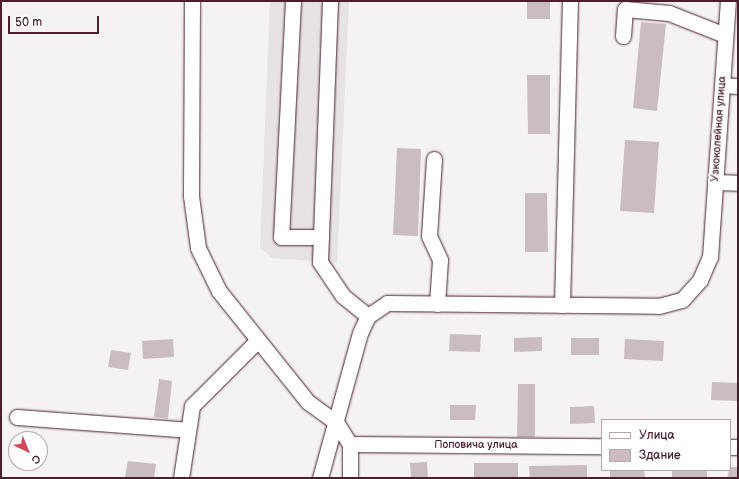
<!DOCTYPE html>
<html>
<head>
<meta charset="utf-8">
<style>
  body { margin:0 }
  #map { position:relative; width:739px; height:479px; overflow:hidden; background:#f4f2f2; font-family:"Balsamiq Sans",sans-serif }
  div>[style] { position:absolute }
  [style*='--x'] { left:calc(var(--x)*1px); top:calc(var(--y)*1px); width:calc(var(--w)*1px); rotate:calc(var(--a)*1deg) }
  .built>* { inset:0; background:#e7e2e3 }
  .building>* { inset:0; background:#cabdc1 }
  .roads { filter:drop-shadow(0 0 1px #4a1f2b) drop-shadow(0 0 1px #4a1f2b) }
  .minor>* { height:15px; margin:-7.5px; padding:0 7.5px; transform-origin:7.5px; border-radius:7.5px; background:#fff }
  span { translate:-50% -50%; white-space:nowrap; text-align:center; line-height:1.15; -webkit-text-stroke:4px #fff; paint-order:stroke }
  .street-label { font-size:11px; color:#4a1f2b }
  .frame { position:absolute; inset:0; border:2px solid #4a1f2b; pointer-events:none }
  .legend { position:absolute; left:601px; top:419px; width:130px; height:52px; box-sizing:border-box; background:#fff; border:1px solid #b7a5aa; margin:0; padding:5px 7px; list-style:none; font-size:12px; color:#4a1f2b }
  .legend li { display:flex; align-items:center; gap:8px; height:20px }
  .legend b { width:20px; border:1px solid #b7a5aa }
  .north { position:absolute; left:8px; top:431px; width:40px; height:40px; box-sizing:border-box; background:#fff; border:1px solid #b7a5aa; border-radius:50%; rotate:136deg; font-size:11px; font-weight:700; line-height:16px; text-align:center; color:#4a1f2b }
  .north::after { content:''; display:block; margin:auto; width:14px; height:18px; background:#d1495b; clip-path:polygon(50% 0,100% 100%,50% 72%,0 100%) }
  .scale { position:absolute; left:8px; top:16px; width:91px; height:18px; box-sizing:border-box; border:2px solid #4a1f2b; border-top:0; padding-left:5px; font-size:12px; line-height:14px; white-space:nowrap; color:#4a1f2b; -webkit-text-stroke:3px #fff; paint-order:stroke }
</style>
</head>
<body>
<div id="map">
  <div class="built">
    <div style="clip-path:polygon(270px 1px,349px 1px,337px 263px,272px 258px,260px 248px)"></div>
  </div>
  <div class="building">
    <div style="clip-path:polygon(527px 1px,550px 1px,550px 19px,527px 19px)"></div>
    <div style="clip-path:polygon(641px 22px,666px 24px,657px 111px,633px 108px)"></div>
    <div style="clip-path:polygon(527px 75px,550px 75px,550px 134px,528px 134px)"></div>
    <div style="clip-path:polygon(625px 140px,659px 142px,654px 213px,620px 211px)"></div>
    <div style="clip-path:polygon(397px 148px,421px 149px,418px 236px,393px 235px)"></div>
    <div style="clip-path:polygon(525px 193px,547px 193px,548px 252px,525px 252px)"></div>
    <div style="clip-path:polygon(450px 334px,481px 335px,480px 352px,449px 351px)"></div>
    <div style="clip-path:polygon(542px 337px,542px 351px,514px 352px,514px 338px)"></div>
    <div style="clip-path:polygon(571px 338px,599px 338px,599px 355px,571px 355px)"></div>
    <div style="clip-path:polygon(173px 339px,174px 357px,143px 359px,142px 341px)"></div>
    <div style="clip-path:polygon(625px 339px,664px 341px,663px 361px,624px 359px)"></div>
    <div style="clip-path:polygon(111px 350px,131px 353px,128px 370px,108px 367px)"></div>
    <div style="clip-path:polygon(159px 379px,172px 381px,168px 419px,154px 417px)"></div>
    <div style="clip-path:polygon(712px 382px,738px 383px,738px 401px,711px 400px)"></div>
    <div style="clip-path:polygon(518px 384px,535px 384px,535px 437px,517px 437px)"></div>
    <div style="clip-path:polygon(450px 405px,476px 405px,475px 420px,450px 420px)"></div>
    <div style="clip-path:polygon(594px 406px,595px 423px,570px 424px,570px 407px)"></div>
    <div style="clip-path:polygon(128px 461px,156px 464px,154px 478px,125px 477px)"></div>
    <div style="clip-path:polygon(427px 462px,428px 478px,411px 478px,410px 463px)"></div>
    <div style="clip-path:polygon(474px 463px,518px 463px,518px 478px,474px 478px)"></div>
    <div style="clip-path:polygon(587px 465px,587px 478px,530px 478px,529px 466px)"></div>
    <div style="clip-path:polygon(730px 467px,738px 467px,738px 478px,727px 478px)"></div>
    <div style="clip-path:polygon(610px 470px,644px 470px,645px 478px,610px 478px)"></div>
    <div style="clip-path:polygon(672px 470px,707px 470px,707px 478px,672px 478px)"></div>
  </div>
  <div class="roads">
    <div class="minor">
      <div style="--x:192;--y:1;--w:195;--a:90.3"></div>
      <div style="--x:191;--y:196;--w:52;--a:82.3"></div>
      <div style="--x:198;--y:248;--w:48;--a:64"></div>
      <div style="--x:219;--y:291;--w:142;--a:51.3"></div>
      <div style="--x:308;--y:402;--w:34;--a:36"></div>
      <div style="--x:336;--y:422;--w:26;--a:58"></div>
      <div style="--x:350;--y:444;--w:34;--a:90"></div>
      <div style="--x:293;--y:1;--w:236;--a:92.9"></div>
      <div style="--x:281;--y:237;--w:40;--a:0"></div>
      <div style="--x:330;--y:1;--w:261;--a:92.2"></div>
      <div style="--x:320;--y:262;--w:41;--a:55.9"></div>
      <div style="--x:343;--y:296;--w:32;--a:39"></div>
      <div style="--x:623;--y:36;--w:27;--a:-86"></div>
      <div style="--x:625;--y:9;--w:44;--a:5.2"></div>
      <div style="--x:669;--y:13;--w:60;--a:21.4"></div>
      <div style="--x:722;--y:85;--w:16;--a:4"></div>
      <div style="--x:434;--y:159;--w:77;--a:93.7"></div>
      <div style="--x:429;--y:236;--w:26;--a:65"></div>
      <div style="--x:440;--y:260;--w:44;--a:93.9"></div>
      <div style="--x:715;--y:182;--w:23;--a:2"></div>
      <div style="--x:562;--y:305;--w:304;--a:-88.5"></div>
      <div style="--x:17;--y:417;--w:171;--a:4.3"></div>
      <div style="--x:350;--y:444;--w:252;--a:0.5"></div>
      <div style="--x:730;--y:447;--w:8;--a:0"></div>
      <div style="--x:181;--y:478;--w:73;--a:-81.3"></div>
      <div style="--x:192;--y:406;--w:93;--a:-45"></div>
      <div style="--x:320;--y:478;--w:150;--a:-74.6"></div>
      <div style="--x:360;--y:333;--w:19;--a:-65"></div>
      <div style="--x:368;--y:316;--w:23;--a:-34"></div>
      <div style="--x:387;--y:303;--w:272;--a:0.6"></div>
      <div style="--x:659;--y:306;--w:24;--a:-15"></div>
      <div style="--x:682;--y:300;--w:27;--a:-48"></div>
      <div style="--x:700;--y:280;--w:25;--a:-67"></div>
      <div style="--x:710;--y:257;--w:257;--a:-86"></div>
    </div>
  </div>
  <div class="street-label">
    <span style="left:719px;top:129px;rotate:-86deg">Узкоколейная улица</span>
    <span style="left:476px;top:445px">Поповича улица</span>
  </div>
  <div class="frame"></div>
  <ul class="legend">
  <li><b style="height:5px;background:#fff"></b>Улица</li>
  <li><b style="height:11px;background:#cabdc1"></b>Здание</li>
  </ul>
  <div class="north">С</div>
  <div class="scale">50 m</div>
</div>
</body>
</html>
